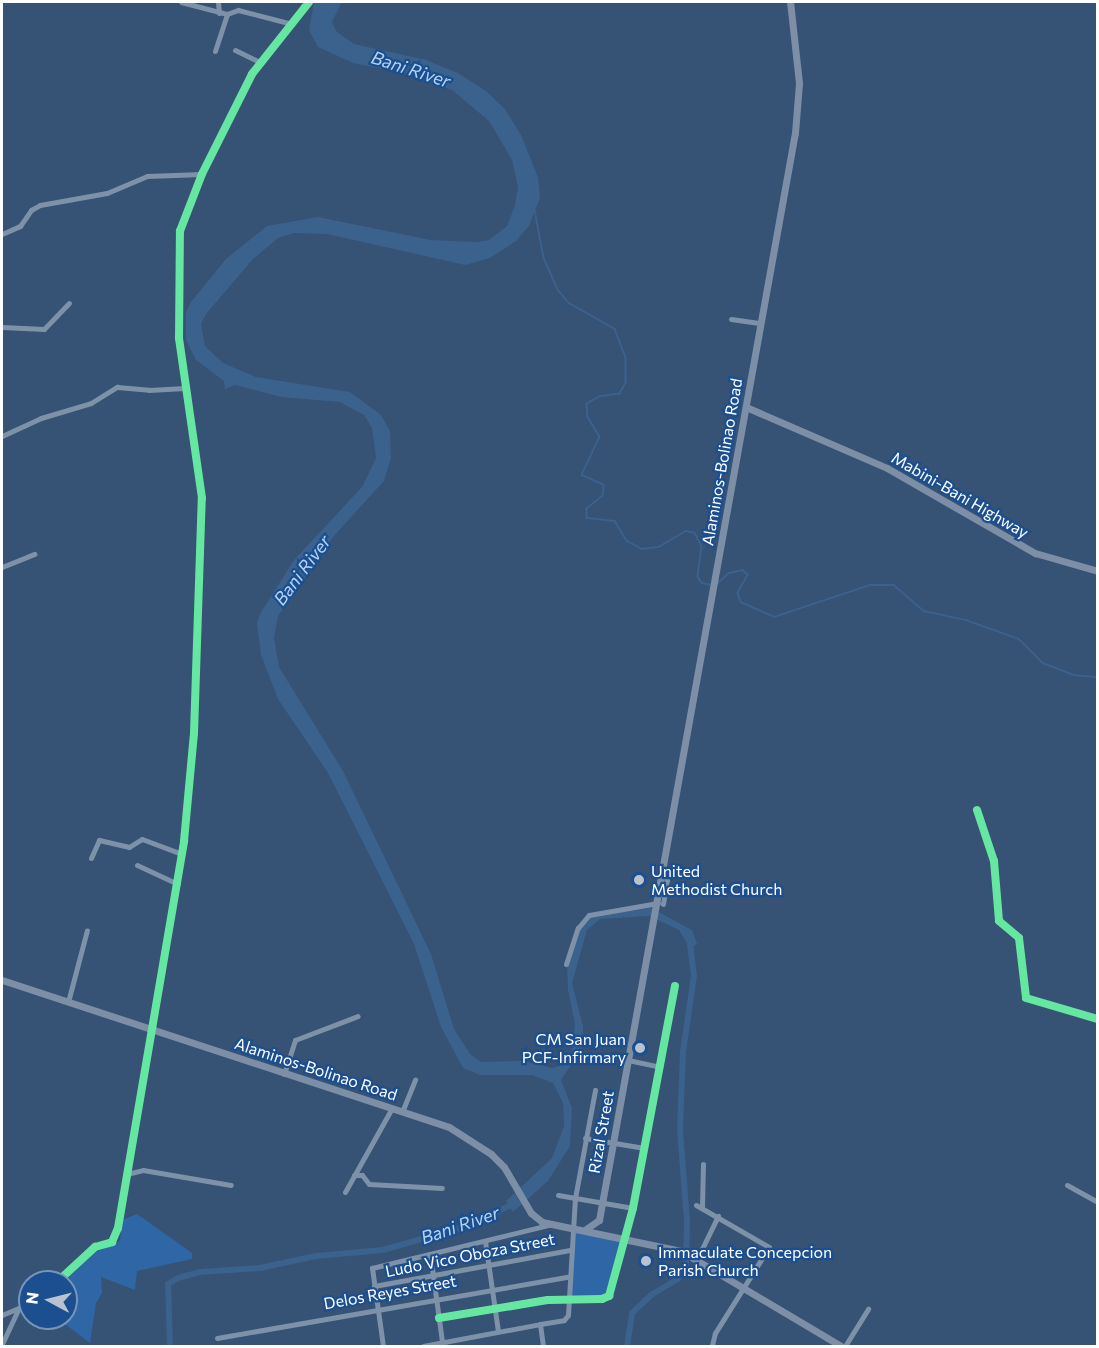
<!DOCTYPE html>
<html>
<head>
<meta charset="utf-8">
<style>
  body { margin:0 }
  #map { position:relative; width:1099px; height:1348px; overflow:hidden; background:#365274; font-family:Commissioner,sans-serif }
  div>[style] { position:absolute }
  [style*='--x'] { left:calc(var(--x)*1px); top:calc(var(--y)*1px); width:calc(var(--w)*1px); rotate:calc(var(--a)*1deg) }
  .green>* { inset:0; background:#2f66a5 }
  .water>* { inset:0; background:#3b618d }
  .stream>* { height:1.5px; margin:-0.75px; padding:0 0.75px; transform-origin:0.75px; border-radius:0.75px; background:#3b618d }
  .river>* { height:6px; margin:-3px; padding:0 3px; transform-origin:3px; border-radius:3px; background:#3b618d }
  .minor>* { height:5px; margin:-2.5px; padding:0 2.5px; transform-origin:2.5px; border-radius:2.5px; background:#7d92a8 }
  .major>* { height:7px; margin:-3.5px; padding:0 3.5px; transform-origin:3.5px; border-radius:3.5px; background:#7d8ea7 }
  .cycleway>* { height:8px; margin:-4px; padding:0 4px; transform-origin:4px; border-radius:4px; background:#66e7a1 }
  .dots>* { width:16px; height:16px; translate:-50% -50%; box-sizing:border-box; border:3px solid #1b4f8f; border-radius:50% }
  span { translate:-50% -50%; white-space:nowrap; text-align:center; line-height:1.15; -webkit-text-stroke:4.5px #1b4f8f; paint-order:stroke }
  .street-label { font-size:16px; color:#fff }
  .poi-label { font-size:16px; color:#fff }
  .left { translate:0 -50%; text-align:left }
  .right { translate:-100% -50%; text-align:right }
  .water-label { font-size:18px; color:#b5d3f5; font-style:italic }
  .frame { position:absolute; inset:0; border:3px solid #fff; pointer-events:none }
  .north { position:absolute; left:18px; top:1270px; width:60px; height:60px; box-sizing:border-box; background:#1b4f8f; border:2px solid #7695bc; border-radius:50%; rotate:277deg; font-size:16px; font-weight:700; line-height:24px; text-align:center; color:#fff }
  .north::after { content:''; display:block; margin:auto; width:21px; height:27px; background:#b9c2ce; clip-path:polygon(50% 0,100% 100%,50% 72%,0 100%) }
</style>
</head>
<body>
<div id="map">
  <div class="green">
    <div style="clip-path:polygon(137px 1214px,192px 1253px,192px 1259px,137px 1271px,135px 1290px,101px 1277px,102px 1293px,96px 1303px,90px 1343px,57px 1318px,66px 1318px,66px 1282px,62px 1282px,94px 1252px,115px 1245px,120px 1240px,122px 1220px)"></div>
    <div style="clip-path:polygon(576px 1231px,623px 1242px,604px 1297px,570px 1296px)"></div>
  </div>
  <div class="water">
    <div style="clip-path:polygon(314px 2px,342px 2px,332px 22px,337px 32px,354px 44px,426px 60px,458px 73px,486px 91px,505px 109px,521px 135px,538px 177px,540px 198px,529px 226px,516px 241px,490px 258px,465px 265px,327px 234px,294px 233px,278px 238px,253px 259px,206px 314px,201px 324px,205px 346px,223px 363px,256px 377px,350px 392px,381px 415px,390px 431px,391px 458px,384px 481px,333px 537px,278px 616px,274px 638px,279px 667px,343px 771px,431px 954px,454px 1029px,470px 1054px,481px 1062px,522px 1061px,553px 1068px,565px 1064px,572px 1051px,575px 1024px,568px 990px,567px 965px,581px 927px,592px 916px,651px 908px,692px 930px,697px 944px,690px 948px,679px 930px,649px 916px,600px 919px,587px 930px,572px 983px,583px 1026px,583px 1047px,561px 1080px,572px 1108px,570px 1146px,548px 1181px,513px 1212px,506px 1201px,552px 1158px,564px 1126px,563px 1103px,553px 1083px,532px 1075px,480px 1075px,463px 1068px,441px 1027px,414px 944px,328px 773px,278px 699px,261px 655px,257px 624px,260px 614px,294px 560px,362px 487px,376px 458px,372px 428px,364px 415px,340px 402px,281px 397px,235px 385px,225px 389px,224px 381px,196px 360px,186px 340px,186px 312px,191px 302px,226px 259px,267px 226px,318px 217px,431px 240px,478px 242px,489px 240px,507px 226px,515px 205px,518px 187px,512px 160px,489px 121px,452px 90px,412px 75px,353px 63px,318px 47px,309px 30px)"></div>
  </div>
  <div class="stream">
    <div style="--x:535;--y:210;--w:49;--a:79.4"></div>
    <div style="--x:544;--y:258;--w:36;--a:66"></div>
    <div style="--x:559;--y:291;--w:16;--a:50"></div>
    <div style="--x:569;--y:303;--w:53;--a:29.5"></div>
    <div style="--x:615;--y:329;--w:31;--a:69"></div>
    <div style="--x:626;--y:358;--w:25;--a:90"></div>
    <div style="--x:626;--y:383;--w:13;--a:119"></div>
    <div style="--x:620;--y:394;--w:21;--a:172"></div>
    <div style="--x:599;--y:397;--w:14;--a:150"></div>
    <div style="--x:587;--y:404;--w:13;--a:86"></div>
    <div style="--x:588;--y:417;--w:23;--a:59"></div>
    <div style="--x:600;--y:437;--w:42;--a:115.3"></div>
    <div style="--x:582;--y:475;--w:24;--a:24"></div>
    <div style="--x:604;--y:485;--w:11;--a:95"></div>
    <div style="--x:603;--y:496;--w:21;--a:141"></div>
    <div style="--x:587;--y:509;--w:9;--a:90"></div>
    <div style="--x:587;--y:518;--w:28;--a:6"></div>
    <div style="--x:615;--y:521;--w:23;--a:59"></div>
    <div style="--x:627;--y:541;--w:17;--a:28"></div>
    <div style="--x:642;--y:549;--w:17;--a:-7"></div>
    <div style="--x:659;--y:547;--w:31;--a:-31"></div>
    <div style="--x:686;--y:531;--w:9;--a:13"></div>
    <div style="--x:695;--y:533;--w:16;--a:63"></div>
    <div style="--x:702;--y:547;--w:30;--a:98"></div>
    <div style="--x:698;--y:577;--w:7;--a:56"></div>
    <div style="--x:702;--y:583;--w:10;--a:11"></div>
    <div style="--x:717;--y:584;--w:16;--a:-43"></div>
    <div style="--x:729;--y:573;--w:14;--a:-12"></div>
    <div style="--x:743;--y:570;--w:7;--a:45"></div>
    <div style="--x:748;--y:575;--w:21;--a:119"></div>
    <div style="--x:738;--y:593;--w:9;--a:72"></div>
    <div style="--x:741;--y:602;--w:36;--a:24"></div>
    <div style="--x:774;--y:617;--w:101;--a:-18.4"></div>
    <div style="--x:870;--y:585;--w:24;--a:0"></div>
    <div style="--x:894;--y:585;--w:40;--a:41"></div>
    <div style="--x:924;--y:611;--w:43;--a:12.1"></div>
    <div style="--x:966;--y:620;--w:56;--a:19.7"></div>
    <div style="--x:1019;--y:639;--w:34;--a:45"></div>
    <div style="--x:1043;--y:663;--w:33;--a:21"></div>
    <div style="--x:1074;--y:675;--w:24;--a:5"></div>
  </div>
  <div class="river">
    <div style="--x:170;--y:1346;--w:62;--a:-91.8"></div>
    <div style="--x:168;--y:1284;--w:12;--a:-31"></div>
    <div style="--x:178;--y:1278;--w:23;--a:-15"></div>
    <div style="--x:200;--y:1272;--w:60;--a:-3.8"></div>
    <div style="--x:260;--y:1268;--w:57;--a:-12.1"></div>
    <div style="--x:316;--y:1256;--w:67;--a:-5.1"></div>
    <div style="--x:383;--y:1250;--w:98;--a:-16"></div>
    <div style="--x:477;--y:1223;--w:42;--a:-28.4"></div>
    <div style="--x:627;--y:1346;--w:33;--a:-81"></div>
    <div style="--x:632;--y:1313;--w:26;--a:-43"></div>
    <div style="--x:651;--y:1295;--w:31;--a:-31"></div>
    <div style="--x:678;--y:1279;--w:16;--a:-60"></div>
    <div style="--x:686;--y:1265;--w:44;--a:-88.7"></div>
    <div style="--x:687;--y:1221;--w:92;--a:-94.4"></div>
    <div style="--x:680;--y:1129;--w:77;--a:-87.8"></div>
    <div style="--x:683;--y:1052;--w:77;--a:-81.8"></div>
    <div style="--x:694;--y:976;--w:35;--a:-97"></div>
  </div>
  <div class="minor">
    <div style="--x:181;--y:2;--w:48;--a:14.6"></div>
    <div style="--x:218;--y:2;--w:11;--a:85"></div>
    <div style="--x:235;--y:50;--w:28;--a:26"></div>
    <div style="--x:215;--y:51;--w:39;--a:-72"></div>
    <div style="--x:227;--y:14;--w:12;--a:-20"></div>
    <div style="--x:238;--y:10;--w:56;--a:14.5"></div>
    <div style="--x:2;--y:234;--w:20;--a:-24"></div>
    <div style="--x:20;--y:226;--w:19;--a:-55"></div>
    <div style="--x:31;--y:210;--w:10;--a:-29"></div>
    <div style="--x:40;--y:205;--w:68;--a:-10.2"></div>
    <div style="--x:107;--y:193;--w:43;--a:-23"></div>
    <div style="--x:147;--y:176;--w:55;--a:-2.1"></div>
    <div style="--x:731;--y:319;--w:30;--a:8"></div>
    <div style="--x:2;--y:327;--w:42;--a:2.7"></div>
    <div style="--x:44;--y:329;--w:36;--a:-46"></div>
    <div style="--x:2;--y:436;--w:43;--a:-24.8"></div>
    <div style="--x:41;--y:418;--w:52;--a:-16.7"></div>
    <div style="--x:91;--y:403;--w:31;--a:-32"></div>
    <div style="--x:117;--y:387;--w:32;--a:5"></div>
    <div style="--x:149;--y:390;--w:36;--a:-3"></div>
    <div style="--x:2;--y:567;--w:35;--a:-22"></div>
    <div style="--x:977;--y:810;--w:54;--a:71.6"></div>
    <div style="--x:994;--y:861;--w:60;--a:85.2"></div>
    <div style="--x:999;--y:921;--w:26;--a:40"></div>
    <div style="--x:1019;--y:938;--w:60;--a:83.3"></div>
    <div style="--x:1026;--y:998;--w:75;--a:16.3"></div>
    <div style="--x:91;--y:858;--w:20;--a:-66"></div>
    <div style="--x:99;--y:840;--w:31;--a:13"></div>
    <div style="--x:129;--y:847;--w:15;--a:-32"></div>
    <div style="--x:142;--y:839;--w:43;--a:20.6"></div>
    <div style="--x:137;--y:865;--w:45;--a:24.9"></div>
    <div style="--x:663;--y:904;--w:24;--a:-81"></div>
    <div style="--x:667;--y:880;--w:8;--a:-120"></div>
    <div style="--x:566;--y:964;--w:38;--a:-72"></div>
    <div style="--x:578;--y:928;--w:17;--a:-50"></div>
    <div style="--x:589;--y:915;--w:70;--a:-9.9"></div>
    <div style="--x:68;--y:1002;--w:74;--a:-75.2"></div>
    <div style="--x:628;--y:1060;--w:33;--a:12"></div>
    <div style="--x:284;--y:1074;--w:36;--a:-72"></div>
    <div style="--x:295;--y:1040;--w:67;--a:-20.9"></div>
    <div style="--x:402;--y:1112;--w:35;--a:-68"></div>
    <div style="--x:585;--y:1138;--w:60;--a:9.6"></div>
    <div style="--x:127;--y:1174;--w:16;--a:-14"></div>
    <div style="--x:143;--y:1170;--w:89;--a:9.7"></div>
    <div style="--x:354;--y:1175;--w:8;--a:0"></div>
    <div style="--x:362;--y:1175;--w:11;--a:52"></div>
    <div style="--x:369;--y:1184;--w:73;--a:3.1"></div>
    <div style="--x:1067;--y:1185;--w:35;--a:29"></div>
    <div style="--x:345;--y:1192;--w:96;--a:-60.8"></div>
    <div style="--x:558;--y:1195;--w:76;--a:9.8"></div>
    <div style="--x:696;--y:1205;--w:84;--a:29.9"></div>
    <div style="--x:769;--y:1247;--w:102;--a:122.1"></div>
    <div style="--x:715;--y:1333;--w:12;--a:104"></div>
    <div style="--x:702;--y:1207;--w:43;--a:-88.7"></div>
    <div style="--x:485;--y:1241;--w:91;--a:81.8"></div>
    <div style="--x:430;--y:1254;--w:89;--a:82.2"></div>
    <div style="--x:697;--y:1259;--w:48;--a:-64"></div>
    <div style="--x:57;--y:1282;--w:52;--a:-42.6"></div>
    <div style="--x:95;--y:1247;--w:18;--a:-16"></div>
    <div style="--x:112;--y:1242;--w:15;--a:-67"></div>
    <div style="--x:118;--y:1228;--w:393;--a:-80.3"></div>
    <div style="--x:184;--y:841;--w:108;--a:-84.7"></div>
    <div style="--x:194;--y:733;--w:235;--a:-88.1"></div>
    <div style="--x:202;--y:498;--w:162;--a:-98.2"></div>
    <div style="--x:179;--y:338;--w:107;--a:-89.5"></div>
    <div style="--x:180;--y:231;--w:61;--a:-68.9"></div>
    <div style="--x:202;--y:174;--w:112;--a:-63.4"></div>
    <div style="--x:252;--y:74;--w:92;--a:-51.6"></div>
    <div style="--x:374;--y:1286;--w:199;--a:-10.4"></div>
    <div style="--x:2;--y:1315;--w:30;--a:-23"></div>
    <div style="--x:439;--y:1318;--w:110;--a:-9.4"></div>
    <div style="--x:548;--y:1300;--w:54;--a:-1.1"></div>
    <div style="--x:602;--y:1299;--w:8;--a:-23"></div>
    <div style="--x:609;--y:1296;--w:91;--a:-74.7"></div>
    <div style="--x:633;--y:1208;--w:226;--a:-79.3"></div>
    <div style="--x:217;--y:1338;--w:356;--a:-9.9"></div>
    <div style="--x:2;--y:1344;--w:40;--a:-65"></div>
    <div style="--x:383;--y:1346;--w:79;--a:-98"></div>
    <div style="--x:372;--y:1268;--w:182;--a:-13.7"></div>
    <div style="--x:423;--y:1346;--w:119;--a:-10.6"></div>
    <div style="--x:543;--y:1346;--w:22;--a:-98"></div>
    <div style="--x:540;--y:1324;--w:24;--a:-9"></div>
    <div style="--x:564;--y:1320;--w:6;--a:-51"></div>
    <div style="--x:568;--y:1315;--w:117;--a:-86.6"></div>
    <div style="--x:575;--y:1198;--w:110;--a:-79.5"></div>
    <div style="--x:845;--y:1346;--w:44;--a:-58.1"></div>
  </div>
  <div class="major">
    <div style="--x:746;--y:407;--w:154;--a:23.4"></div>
    <div style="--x:887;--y:468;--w:171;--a:29.9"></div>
    <div style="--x:1035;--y:553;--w:66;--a:15.9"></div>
    <div style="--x:2;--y:980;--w:471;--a:18.2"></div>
    <div style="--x:449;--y:1127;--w:50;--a:32.7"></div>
    <div style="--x:491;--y:1154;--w:18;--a:45"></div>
    <div style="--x:504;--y:1167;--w:53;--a:59.6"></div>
    <div style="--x:531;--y:1213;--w:14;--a:39"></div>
    <div style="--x:542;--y:1222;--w:142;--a:11.8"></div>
    <div style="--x:681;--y:1251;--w:186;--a:30.7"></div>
    <div style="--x:586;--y:1229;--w:16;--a:-35"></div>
    <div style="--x:599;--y:1220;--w:78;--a:-79.7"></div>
    <div style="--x:613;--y:1143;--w:1026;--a:-79.79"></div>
    <div style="--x:795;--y:133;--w:50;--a:-85.4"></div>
    <div style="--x:799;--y:83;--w:81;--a:-96.3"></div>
  </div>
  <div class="cycleway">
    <div style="--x:977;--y:810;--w:54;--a:71.6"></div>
    <div style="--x:994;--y:861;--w:60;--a:85.2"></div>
    <div style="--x:999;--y:921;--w:26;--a:40"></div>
    <div style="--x:1019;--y:938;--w:60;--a:83.3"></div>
    <div style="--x:1026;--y:998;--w:75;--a:16.3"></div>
    <div style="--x:57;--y:1282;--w:52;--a:-42.6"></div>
    <div style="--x:95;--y:1247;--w:18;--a:-16"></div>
    <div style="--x:112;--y:1242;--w:15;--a:-67"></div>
    <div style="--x:118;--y:1228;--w:393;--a:-80.3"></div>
    <div style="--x:184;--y:841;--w:108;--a:-84.7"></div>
    <div style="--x:194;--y:733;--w:235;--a:-88.1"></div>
    <div style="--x:202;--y:498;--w:162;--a:-98.2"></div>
    <div style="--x:179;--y:338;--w:107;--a:-89.5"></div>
    <div style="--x:180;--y:231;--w:61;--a:-68.9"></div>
    <div style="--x:202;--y:174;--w:112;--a:-63.4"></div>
    <div style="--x:252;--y:74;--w:92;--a:-51.6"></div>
    <div style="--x:439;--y:1318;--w:110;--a:-9.4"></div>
    <div style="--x:548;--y:1300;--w:54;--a:-1.1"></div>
    <div style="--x:602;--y:1299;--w:8;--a:-23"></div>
    <div style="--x:609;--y:1296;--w:91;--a:-74.7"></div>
    <div style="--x:633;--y:1208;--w:226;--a:-79.3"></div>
  </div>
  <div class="dots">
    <div style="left:639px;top:880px;background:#b9c2ce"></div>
    <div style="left:640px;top:1048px;background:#b9c2ce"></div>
    <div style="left:646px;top:1261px;background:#b9c2ce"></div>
  </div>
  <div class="street-label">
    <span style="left:722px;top:462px;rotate:-80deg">Alaminos-Bolinao Road</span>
    <span style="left:960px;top:495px;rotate:30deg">Mabini-Bani Highway</span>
    <span style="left:316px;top:1069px;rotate:18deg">Alaminos-Bolinao Road</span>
    <span style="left:601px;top:1132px;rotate:-80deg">Rizal Street</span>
    <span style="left:470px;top:1255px;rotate:-11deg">Ludo Vico Oboza Street</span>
    <span style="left:390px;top:1292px;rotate:-10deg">Delos Reyes Street</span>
  </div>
  <div class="poi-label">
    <span class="left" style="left:651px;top:880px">United<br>Methodist Church</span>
    <span class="right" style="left:626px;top:1048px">CM San Juan<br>PCF-Infirmary</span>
    <span class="left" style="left:658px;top:1261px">Immaculate Concepcion<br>Parish Church</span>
  </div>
  <div class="water-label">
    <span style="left:411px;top:69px;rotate:18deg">Bani River</span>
    <span style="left:302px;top:570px;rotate:-53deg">Bani River</span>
    <span style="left:460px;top:1225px;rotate:-19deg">Bani River</span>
  </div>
  <div class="frame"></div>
  <div class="north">N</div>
</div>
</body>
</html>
